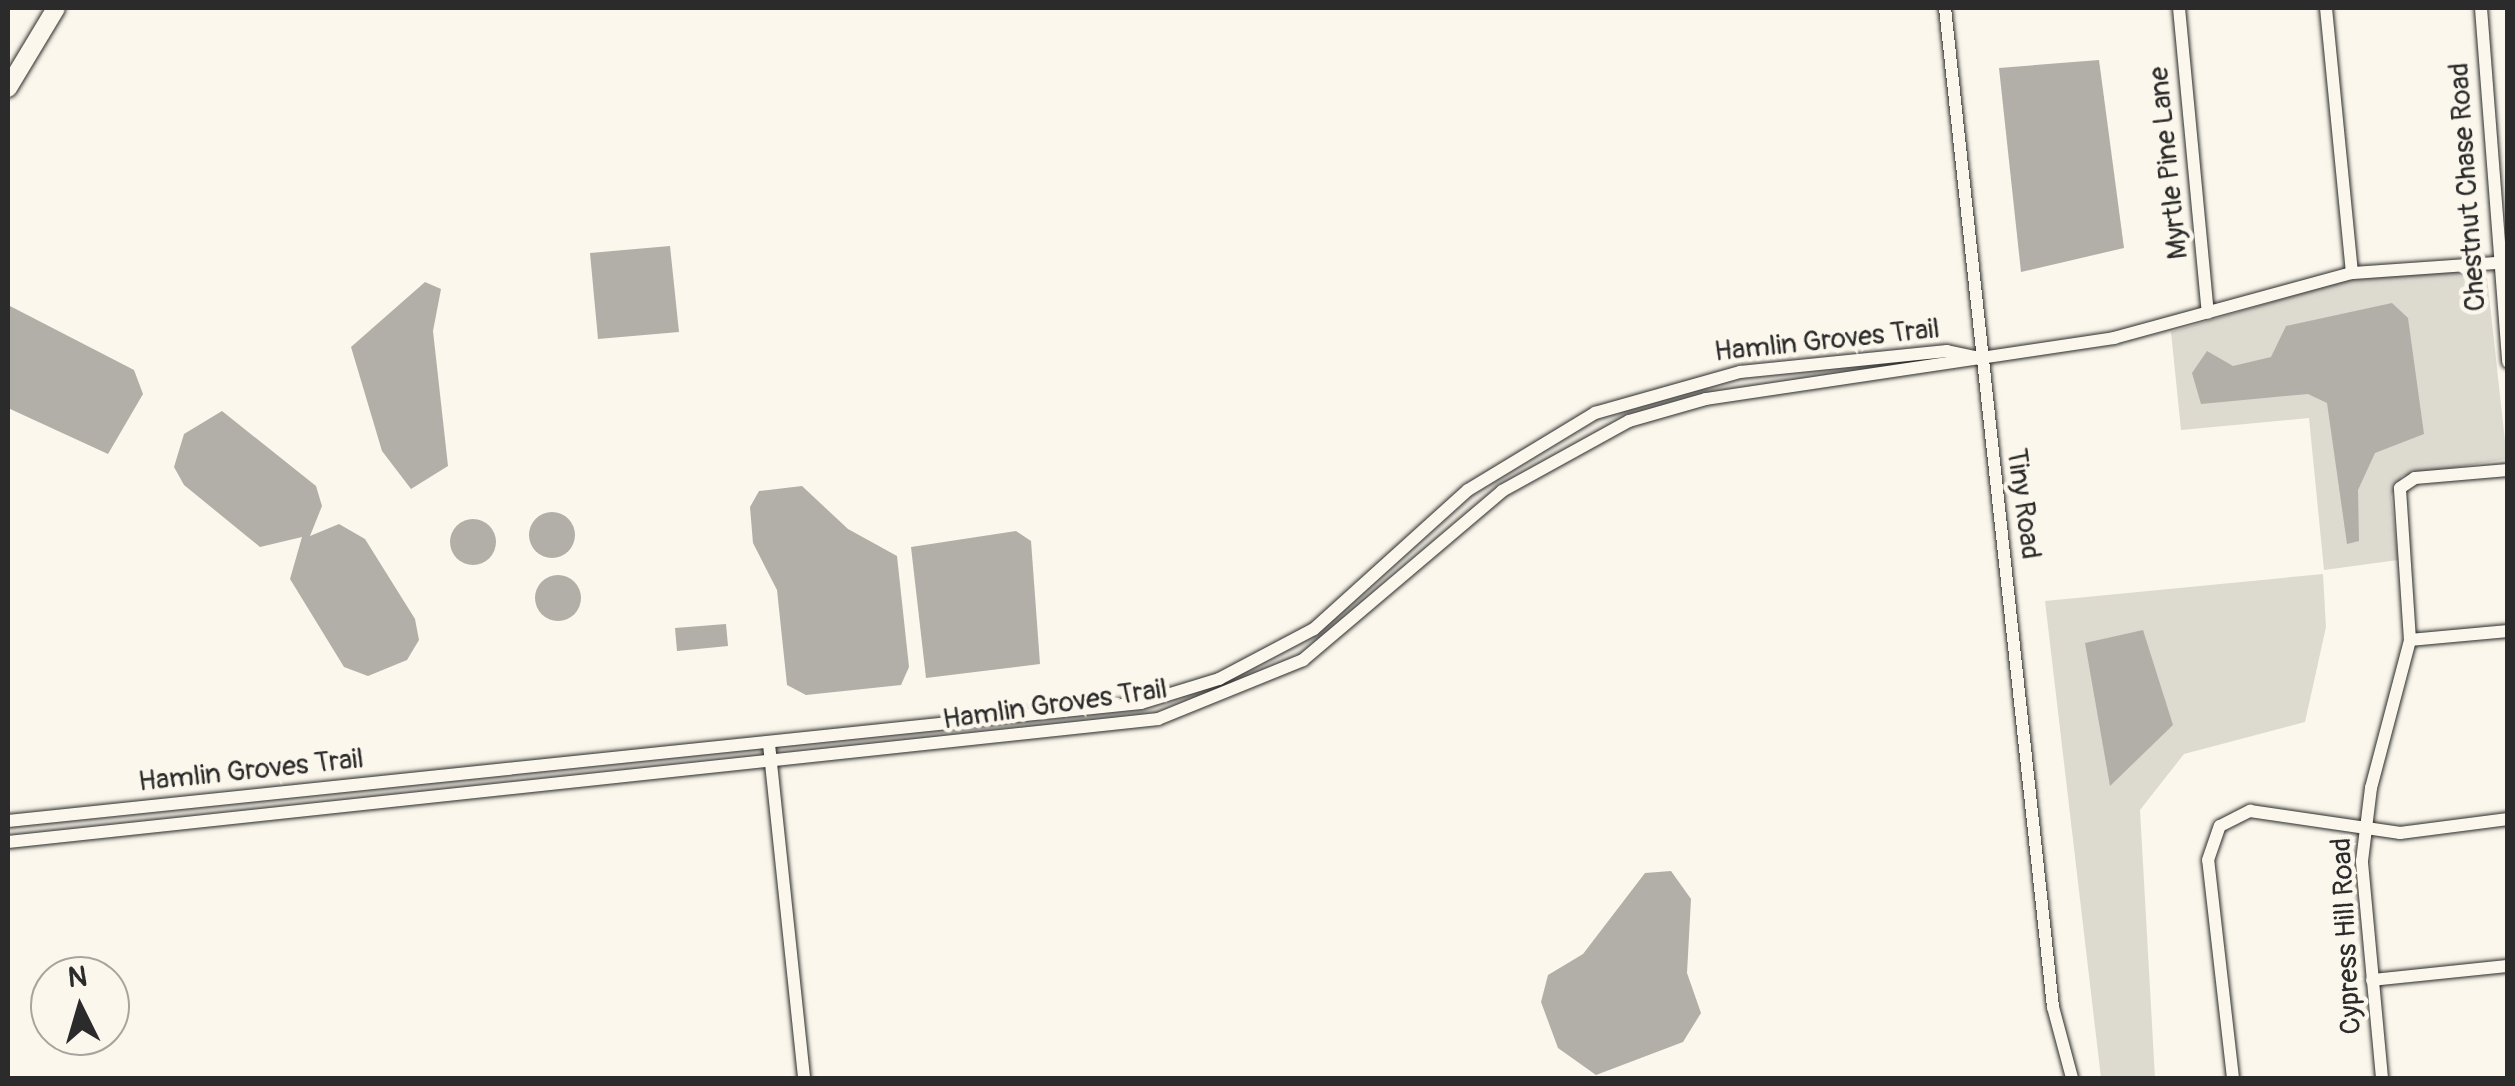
<!DOCTYPE html>
<html>
<head>
<meta charset="utf-8">
<style>
  body { margin:0 }
  #map { position:relative; width:2515px; height:1086px; overflow:hidden; background:#fbf7ec; font-family:Pangolin,sans-serif }
  div>[style] { position:absolute }
  [style*='--x'] { left:calc(var(--x)*1px); top:calc(var(--y)*1px); width:calc(var(--w)*1px); rotate:calc(var(--a)*1deg) }
  .green>* { inset:0; background:#dddad0 }
  .water>* { inset:0; background:#b1afa7 }
  .round { border-radius:50% }
  .roads { filter:drop-shadow(0 0 2px #2b2b2b) drop-shadow(0 0 2px #2b2b2b) }
  .minor>* { height:12px; margin:-6px; padding:0 6px; transform-origin:6px; border-radius:6px; background:#fbf7ec }
  .highway>* { height:18px; margin:-9px; padding:0 9px; transform-origin:9px; border-radius:9px; background:#fbf7ec }
  span { translate:-50% -50%; white-space:nowrap; text-align:center; line-height:1.15; -webkit-text-stroke:9px #fbf7ec; paint-order:stroke }
  .street-label { font-size:28px; color:#2b2b2b }
  .frame { position:absolute; inset:0; border:10px solid #2b2b2b; pointer-events:none }
  .north { position:absolute; left:30px; top:956px; width:100px; height:100px; box-sizing:border-box; background:#fbf7ec; border:2px solid #a8a59f; border-radius:50%; rotate:355deg; font-size:28px; font-weight:700; line-height:40px; text-align:center; color:#2b2b2b }
  .north::after { content:''; display:block; margin:auto; width:35px; height:45px; background:#2b2b2b; clip-path:polygon(50% 0,100% 100%,50% 72%,0 100%) }
</style>
</head>
<body>
<div id="map">
  <div class="green">
    <div style="clip-path:polygon(2486px 268px,2507px 459px,2402px 476px,2391px 496px,2398px 560px,2324px 570px,2309px 418px,2181px 430px,2171px 332px,2346px 280px)"></div>
    <div style="clip-path:polygon(2323px 574px,2326px 627px,2305px 722px,2184px 754px,2140px 810px,2155px 1078px,2101px 1078px,2045px 601px)"></div>
  </div>
  <div class="water">
    <div style="clip-path:polygon(2099px 60px,2124px 248px,2021px 272px,1999px 68px)"></div>
    <div style="clip-path:polygon(670px 246px,679px 332px,598px 339px,590px 253px)"></div>
    <div style="clip-path:polygon(425px 282px,441px 289px,433px 331px,448px 466px,411px 489px,382px 451px,351px 347px)"></div>
    <div style="clip-path:polygon(2392px 303px,2408px 318px,2424px 434px,2375px 453px,2358px 490px,2359px 541px,2347px 544px,2327px 403px,2308px 394px,2201px 404px,2192px 373px,2207px 351px,2233px 366px,2271px 357px,2286px 326px)"></div>
    <div style="clip-path:polygon(8px 305px,134px 370px,143px 394px,108px 454px,8px 408px)"></div>
    <div style="clip-path:polygon(222px 411px,316px 486px,322px 506px,310px 536px,339px 524px,365px 539px,415px 619px,419px 640px,407px 660px,368px 676px,344px 667px,290px 579px,302px 537px,260px 547px,184px 485px,174px 467px,184px 434px)"></div>
    <div style="clip-path:polygon(802px 486px,848px 529px,897px 556px,909px 667px,901px 685px,806px 695px,787px 685px,777px 590px,753px 543px,750px 507px,759px 491px)"></div>
    <div class="round" style="left:529px;top:512px;width:46px;height:46px"></div>
    <div class="round" style="left:450px;top:519px;width:46px;height:46px"></div>
    <div style="clip-path:polygon(1016px 531px,1031px 541px,1040px 664px,926px 678px,911px 547px)"></div>
    <div class="round" style="left:535px;top:575px;width:46px;height:46px"></div>
    <div style="clip-path:polygon(726px 624px,728px 646px,677px 651px,675px 628px)"></div>
    <div style="clip-path:polygon(2143px 630px,2173px 725px,2110px 786px,2085px 643px)"></div>
    <div style="clip-path:polygon(1671px 871px,1691px 899px,1687px 973px,1701px 1013px,1683px 1042px,1596px 1075px,1558px 1048px,1541px 1002px,1548px 975px,1583px 954px,1645px 873px)"></div>
  </div>
  <div class="roads">
    <div class="minor">
      <div style="--x:1945;--y:8;--w:1005;--a:83.83"></div>
      <div style="--x:2053;--y:1007;--w:73;--a:75"></div>
      <div style="--x:2179;--y:8;--w:306;--a:84.6"></div>
      <div style="--x:2326;--y:8;--w:266;--a:84.4"></div>
      <div style="--x:2481;--y:8;--w:355;--a:85.6"></div>
      <div style="--x:2410;--y:640;--w:98;--a:-5.2"></div>
      <div style="--x:769;--y:744;--w:336;--a:84"></div>
      <div style="--x:8;--y:821;--w:1139;--a:-5.95"></div>
      <div style="--x:1141;--y:703;--w:82;--a:-17.1"></div>
      <div style="--x:1219;--y:679;--w:107;--a:-27.8"></div>
      <div style="--x:1314;--y:629;--w:207;--a:-42.1"></div>
      <div style="--x:1468;--y:490;--w:149;--a:-31.2"></div>
      <div style="--x:1595;--y:413;--w:151;--a:-15.8"></div>
      <div style="--x:1740;--y:372;--w:208;--a:-5.8"></div>
      <div style="--x:1947;--y:351;--w:29;--a:12"></div>
      <div style="--x:8;--y:842;--w:1157;--a:-6.1"></div>
      <div style="--x:1158;--y:719;--w:157;--a:-22.1"></div>
      <div style="--x:1303;--y:660;--w:261;--a:-40.3"></div>
      <div style="--x:1502;--y:491;--w:145;--a:-28.9"></div>
      <div style="--x:1629;--y:421;--w:80;--a:-15.9"></div>
      <div style="--x:1706;--y:399;--w:413;--a:-8.5"></div>
      <div style="--x:2114;--y:338;--w:247;--a:-15.3"></div>
      <div style="--x:2352;--y:273;--w:156;--a:-4"></div>
      <div style="--x:2372;--y:980;--w:137;--a:-5.9"></div>
      <div style="--x:2233;--y:1078;--w:219;--a:-96.5"></div>
      <div style="--x:2208;--y:860;--w:36;--a:-71"></div>
      <div style="--x:2220;--y:826;--w:34;--a:-27"></div>
      <div style="--x:2250;--y:811;--w:152;--a:8.3"></div>
      <div style="--x:2400;--y:833;--w:109;--a:-7.4"></div>
      <div style="--x:2382;--y:1078;--w:218;--a:-95.3"></div>
      <div style="--x:2362;--y:861;--w:74;--a:-83"></div>
      <div style="--x:2371;--y:788;--w:153;--a:-75.2"></div>
      <div style="--x:2410;--y:640;--w:152;--a:-93.8"></div>
      <div style="--x:2400;--y:488;--w:18;--a:-34"></div>
      <div style="--x:2415;--y:478;--w:93;--a:-4.9"></div>
    </div>
    <div class="highway">
      <div style="--x:8;--y:88;--w:93;--a:-59"></div>
    </div>
  </div>
  <div class="street-label">
    <span style="left:2169px;top:163px;rotate:-96deg">Myrtle Pine Lane</span>
    <span style="left:2468px;top:187px;rotate:-94deg">Chestnut Chase Road</span>
    <span style="left:1827px;top:341px;rotate:-6deg">Hamlin Groves Trail</span>
    <span style="left:2023px;top:504px;rotate:82deg">Tiny Road</span>
    <span style="left:1055px;top:705px;rotate:-8deg">Hamlin Groves Trail</span>
    <span style="left:251px;top:771px;rotate:-6deg">Hamlin Groves Trail</span>
    <span style="left:2347px;top:936px;rotate:-93deg">Cypress Hill Road</span>
  </div>
  <div class="frame"></div>
  <div class="north">N</div>
</div>
</body>
</html>
